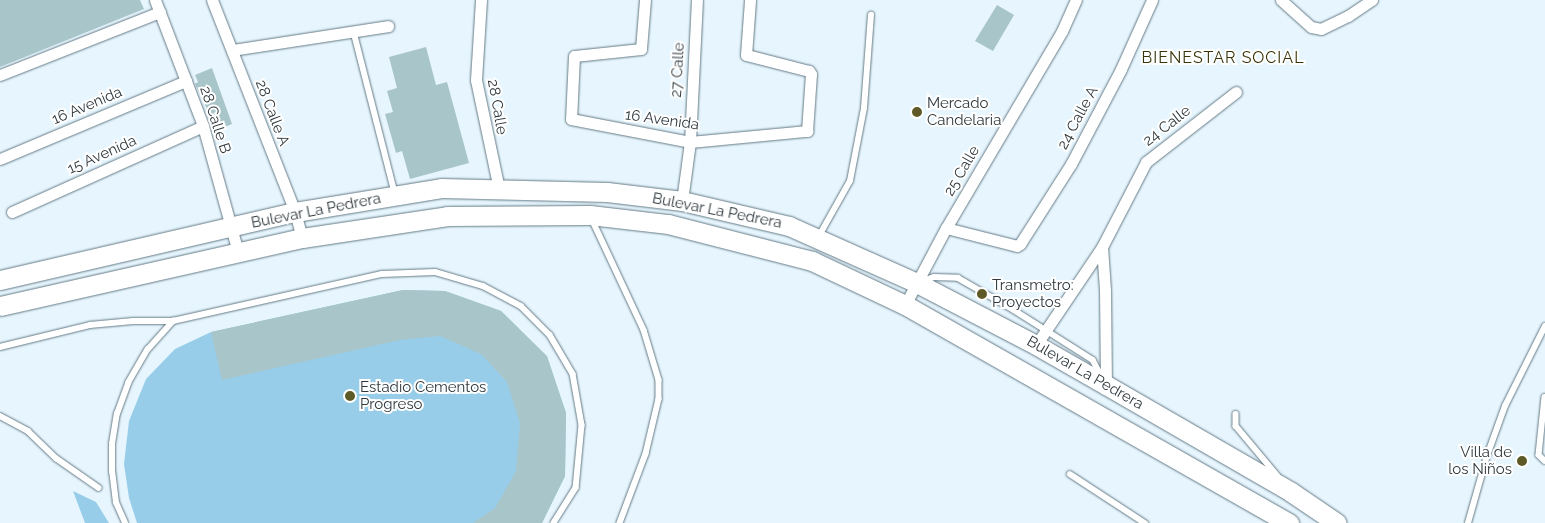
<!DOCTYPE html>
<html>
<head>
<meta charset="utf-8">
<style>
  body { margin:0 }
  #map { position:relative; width:1545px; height:523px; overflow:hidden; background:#e7f6fe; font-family:Raleway,sans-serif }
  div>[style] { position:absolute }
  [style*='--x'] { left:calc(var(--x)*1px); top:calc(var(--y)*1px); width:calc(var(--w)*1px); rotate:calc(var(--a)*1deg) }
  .green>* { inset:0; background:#98cde9 }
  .building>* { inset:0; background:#a8c5c9 }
  .roads { filter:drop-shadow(0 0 1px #647a86) drop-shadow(0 0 1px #647a86) }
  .lane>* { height:5.5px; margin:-2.75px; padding:0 2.75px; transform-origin:2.75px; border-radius:2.75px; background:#fff }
  .street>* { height:11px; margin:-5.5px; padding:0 5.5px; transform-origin:5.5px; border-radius:5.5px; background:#fff }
  .primary>* { height:19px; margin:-9.5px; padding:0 9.5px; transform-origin:9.5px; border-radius:9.5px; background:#fff }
  .dots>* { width:14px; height:14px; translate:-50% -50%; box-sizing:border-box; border:2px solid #fff; border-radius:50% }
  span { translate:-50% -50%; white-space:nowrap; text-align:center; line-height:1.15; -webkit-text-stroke:4px #fff; paint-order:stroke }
  .street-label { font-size:15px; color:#2f383d }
  .poi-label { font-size:15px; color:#2f383d }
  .left { translate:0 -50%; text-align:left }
  .right { translate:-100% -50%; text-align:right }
  .neighbourhood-label { font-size:16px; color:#373409; letter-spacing:1px }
</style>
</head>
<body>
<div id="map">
  <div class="green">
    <div style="clip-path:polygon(403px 290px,445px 291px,501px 311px,547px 357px,566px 413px,565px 476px,542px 523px,137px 523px,129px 498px,124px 464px,129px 421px,146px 379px,175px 349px,211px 332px)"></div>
    <div style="clip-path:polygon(73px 491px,96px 502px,109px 523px,85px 523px)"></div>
  </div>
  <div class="building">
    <div style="clip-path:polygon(0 0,140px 0,144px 9px,0 67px)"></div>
    <div style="clip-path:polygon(997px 5px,1014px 15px,993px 51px,975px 41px)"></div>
    <div style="clip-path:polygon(426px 47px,436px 85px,447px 82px,469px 163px,410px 179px,402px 151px,396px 153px,385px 114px,393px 112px,387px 91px,397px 88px,389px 57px)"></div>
    <div style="clip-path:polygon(212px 68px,232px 124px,212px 132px,208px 118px,211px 117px,195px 84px,198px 82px,195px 75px)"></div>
    <div style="clip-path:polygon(403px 290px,445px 291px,501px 311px,547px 356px,566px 413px,565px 476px,542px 523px,473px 523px,495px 508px,516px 471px,520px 423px,507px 382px,481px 354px,440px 336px,400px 340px,222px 380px,211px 332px)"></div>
  </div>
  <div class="roads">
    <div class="lane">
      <div style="--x:354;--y:32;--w:166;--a:75.7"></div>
      <div style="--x:592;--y:219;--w:123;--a:64.9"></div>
      <div style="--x:644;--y:330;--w:52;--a:73.3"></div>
      <div style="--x:659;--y:380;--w:19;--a:90"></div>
      <div style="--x:659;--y:399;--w:57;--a:103.3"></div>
      <div style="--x:646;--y:454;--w:74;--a:110.6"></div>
      <div style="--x:819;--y:236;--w:63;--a:-60.6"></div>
      <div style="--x:850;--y:181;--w:74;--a:-79.1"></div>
      <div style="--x:864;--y:108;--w:93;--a:-85.7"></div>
      <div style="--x:922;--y:281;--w:13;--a:-18"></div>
      <div style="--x:934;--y:277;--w:24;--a:2"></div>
      <div style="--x:958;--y:278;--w:64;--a:29.7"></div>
      <div style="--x:1014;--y:310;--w:93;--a:32.3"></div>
      <div style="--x:1093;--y:360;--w:19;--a:62"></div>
      <div style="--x:0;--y:347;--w:93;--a:-13.7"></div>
      <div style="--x:90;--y:325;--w:43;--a:-5.3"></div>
      <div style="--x:133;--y:321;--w:40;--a:0"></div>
      <div style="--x:173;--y:321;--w:214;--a:-12.7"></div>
      <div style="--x:382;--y:274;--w:53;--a:-2.2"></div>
      <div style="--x:435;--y:272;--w:50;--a:16.3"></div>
      <div style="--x:483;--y:286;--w:43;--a:27.8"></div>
      <div style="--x:521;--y:306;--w:41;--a:45"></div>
      <div style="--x:550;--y:335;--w:45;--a:59.5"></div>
      <div style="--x:573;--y:374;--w:52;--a:80"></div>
      <div style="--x:582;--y:425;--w:63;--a:95.4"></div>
      <div style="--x:576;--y:488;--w:41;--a:122.2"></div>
      <div style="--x:1545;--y:397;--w:58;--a:95.9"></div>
      <div style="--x:1539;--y:455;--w:8;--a:45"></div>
      <div style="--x:1236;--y:414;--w:12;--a:90"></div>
      <div style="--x:1236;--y:426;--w:64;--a:50.1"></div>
      <div style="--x:0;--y:416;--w:32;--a:28"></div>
      <div style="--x:28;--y:431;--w:39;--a:44"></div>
      <div style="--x:56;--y:458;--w:52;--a:34.9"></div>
      <div style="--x:1070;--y:474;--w:90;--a:33.2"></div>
      <div style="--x:125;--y:523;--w:22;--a:-114"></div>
      <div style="--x:116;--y:503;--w:31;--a:-97"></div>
      <div style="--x:112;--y:472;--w:28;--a:-90"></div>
      <div style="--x:112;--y:444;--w:30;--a:-81"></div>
      <div style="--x:117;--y:414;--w:33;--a:-70"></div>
      <div style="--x:128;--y:383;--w:39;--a:-60"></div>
      <div style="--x:148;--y:349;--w:38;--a:-48"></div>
      <div style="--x:1468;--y:523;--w:70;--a:-74.2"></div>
      <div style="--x:1487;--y:456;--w:53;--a:-70.2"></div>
      <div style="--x:1505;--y:406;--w:89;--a:-63.4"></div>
    </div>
    <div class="street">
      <div style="--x:155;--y:0;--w:135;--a:69.1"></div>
      <div style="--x:203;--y:126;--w:131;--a:74.5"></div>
      <div style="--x:212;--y:0;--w:228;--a:68.6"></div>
      <div style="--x:295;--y:212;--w:27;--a:75"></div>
      <div style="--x:481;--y:0;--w:80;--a:93.6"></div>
      <div style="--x:476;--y:80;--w:111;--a:78.1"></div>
      <div style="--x:645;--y:0;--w:49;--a:94.7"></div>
      <div style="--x:641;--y:49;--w:67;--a:174"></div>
      <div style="--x:574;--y:56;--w:63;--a:92.7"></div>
      <div style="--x:571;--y:119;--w:121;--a:10.9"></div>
      <div style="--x:690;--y:142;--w:118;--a:-5.4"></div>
      <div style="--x:807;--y:131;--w:57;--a:-86"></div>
      <div style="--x:811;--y:74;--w:4;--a:-124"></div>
      <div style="--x:809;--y:71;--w:65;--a:-165.7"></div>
      <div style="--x:746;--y:55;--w:55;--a:-85.8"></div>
      <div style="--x:1281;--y:0;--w:40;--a:42"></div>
      <div style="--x:1311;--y:27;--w:10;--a:11"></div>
      <div style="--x:1321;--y:29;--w:30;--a:-26"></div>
      <div style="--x:1348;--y:16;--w:29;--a:-34"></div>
      <div style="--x:232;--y:50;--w:158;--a:-8.7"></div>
      <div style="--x:0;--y:75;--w:172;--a:-21.5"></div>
      <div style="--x:0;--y:159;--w:202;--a:-22.8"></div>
      <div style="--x:682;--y:201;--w:60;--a:-82.3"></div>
      <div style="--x:690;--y:142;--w:142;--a:-87.2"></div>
      <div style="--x:12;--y:212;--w:209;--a:-24.2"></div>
      <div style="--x:946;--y:228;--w:73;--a:14.2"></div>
      <div style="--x:1017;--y:246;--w:4;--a:-34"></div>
      <div style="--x:1020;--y:244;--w:95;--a:-57.5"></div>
      <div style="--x:1071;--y:164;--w:107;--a:-62.2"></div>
      <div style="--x:1121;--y:69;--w:76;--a:-65.8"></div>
      <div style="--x:1102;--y:247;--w:43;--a:86"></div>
      <div style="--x:1105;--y:290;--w:95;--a:89.4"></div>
      <div style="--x:905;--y:305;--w:87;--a:-62"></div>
      <div style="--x:946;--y:228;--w:229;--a:-59.5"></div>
      <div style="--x:1062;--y:31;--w:34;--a:-66"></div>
      <div style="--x:1036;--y:345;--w:118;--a:-56"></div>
      <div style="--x:1102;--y:247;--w:96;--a:-62.6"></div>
      <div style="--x:1146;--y:162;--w:114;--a:-37.9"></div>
    </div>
    <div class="primary">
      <div style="--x:0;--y:280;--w:303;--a:-13"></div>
      <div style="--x:295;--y:212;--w:148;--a:-9.3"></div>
      <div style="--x:441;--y:188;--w:166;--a:1.4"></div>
      <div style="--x:607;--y:192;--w:76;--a:6.8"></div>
      <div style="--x:682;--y:201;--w:110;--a:13.2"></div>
      <div style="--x:789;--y:226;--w:140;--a:24"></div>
      <div style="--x:917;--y:283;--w:134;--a:27.5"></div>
      <div style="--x:1036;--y:345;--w:81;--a:29.7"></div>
      <div style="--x:1106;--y:385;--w:214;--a:30"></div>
      <div style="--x:1291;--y:492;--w:55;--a:34"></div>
      <div style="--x:0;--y:306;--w:310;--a:-12.7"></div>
      <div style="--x:302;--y:238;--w:147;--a:-8.6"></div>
      <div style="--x:447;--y:216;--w:143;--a:-0.4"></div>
      <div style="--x:590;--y:215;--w:79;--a:6.6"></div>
      <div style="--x:668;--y:224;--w:149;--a:14.4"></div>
      <div style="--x:812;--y:261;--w:103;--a:25.3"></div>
      <div style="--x:905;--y:305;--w:442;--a:29.6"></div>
    </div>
  </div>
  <div class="dots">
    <div style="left:917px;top:112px;background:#5e5a27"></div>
    <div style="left:982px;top:294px;background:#5e5a27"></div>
    <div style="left:350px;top:396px;background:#5e5a27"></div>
    <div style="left:1522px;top:461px;background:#5e5a27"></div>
  </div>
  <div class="street-label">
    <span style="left:678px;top:70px;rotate:-87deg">27 Calle</span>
    <span style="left:87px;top:106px;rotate:-23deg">16 Avenida</span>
    <span style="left:497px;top:107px;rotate:80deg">28 Calle</span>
    <span style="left:272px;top:113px;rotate:69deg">28 Calle A</span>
    <span style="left:1078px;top:118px;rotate:-62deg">24 Calle A</span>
    <span style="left:215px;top:120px;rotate:72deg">28 Calle B</span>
    <span style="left:662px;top:120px;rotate:8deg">16 Avenida</span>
    <span style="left:1167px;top:126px;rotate:-38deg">24 Calle</span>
    <span style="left:102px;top:155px;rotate:-24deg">15 Avenida</span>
    <span style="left:962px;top:171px;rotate:-60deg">25 Calle</span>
    <span style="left:316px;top:211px;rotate:-11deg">Bulevar La Pedrera</span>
    <span style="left:717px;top:211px;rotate:11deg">Bulevar La Pedrera</span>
    <span style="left:1085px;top:373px;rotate:30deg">Bulevar La Pedrera</span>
  </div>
  <div class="poi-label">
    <span class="left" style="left:927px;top:112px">Mercado<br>Candelaria</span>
    <span class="left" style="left:992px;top:294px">Transmetro:<br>Proyectos</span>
    <span class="left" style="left:360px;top:396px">Estadio Cementos<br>Progreso</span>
    <span class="right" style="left:1512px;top:461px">Villa de<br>los Niños</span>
  </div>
  <div class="neighbourhood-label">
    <span style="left:1223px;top:58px">BIENESTAR SOCIAL</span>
  </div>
</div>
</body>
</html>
